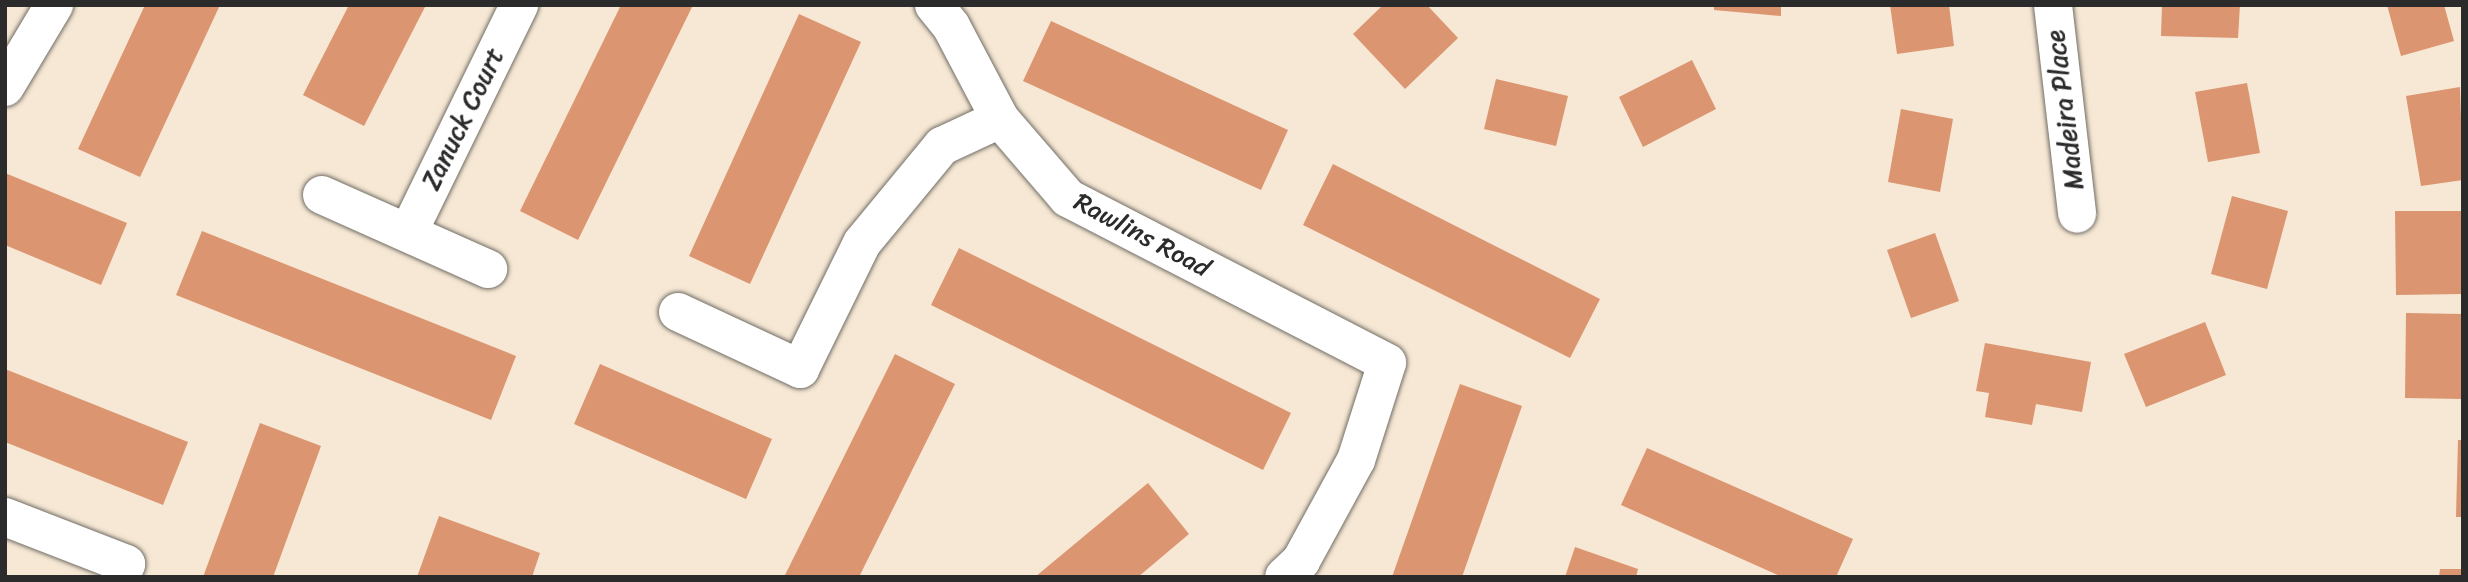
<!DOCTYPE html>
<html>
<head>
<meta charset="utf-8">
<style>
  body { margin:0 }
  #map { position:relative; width:2468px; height:582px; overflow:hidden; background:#f6e8d4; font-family:Sriracha,sans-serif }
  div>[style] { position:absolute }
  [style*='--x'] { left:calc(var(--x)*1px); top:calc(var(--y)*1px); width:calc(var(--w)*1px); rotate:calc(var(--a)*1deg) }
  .building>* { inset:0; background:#db9570 }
  .roads { filter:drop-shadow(0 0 2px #726d66) drop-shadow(0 0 2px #726d66) }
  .minor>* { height:38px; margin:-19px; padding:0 19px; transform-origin:19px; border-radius:19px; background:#fff }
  span { translate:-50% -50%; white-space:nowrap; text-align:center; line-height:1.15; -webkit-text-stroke:5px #fff; paint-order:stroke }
  .street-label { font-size:26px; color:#2b2b2b }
  .frame { position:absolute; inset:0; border:7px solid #2b2b2b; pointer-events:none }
</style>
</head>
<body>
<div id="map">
  <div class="building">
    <div style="clip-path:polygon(145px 5px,220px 5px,140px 177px,78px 149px)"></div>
    <div style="clip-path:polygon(349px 5px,426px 5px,364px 126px,303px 95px)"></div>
    <div style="clip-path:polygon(621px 5px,693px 5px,578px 240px,520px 211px)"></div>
    <div style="clip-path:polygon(1383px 5px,1427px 5px,1458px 38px,1405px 89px,1353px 34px)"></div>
    <div style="clip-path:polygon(1714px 5px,1781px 5px,1781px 16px,1714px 10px)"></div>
    <div style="clip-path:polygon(1890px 5px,1949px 5px,1954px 46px,1897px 54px)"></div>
    <div style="clip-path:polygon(2162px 5px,2240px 5px,2238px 38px,2161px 36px)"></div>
    <div style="clip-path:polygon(2387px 5px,2444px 5px,2454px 41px,2401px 56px)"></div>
    <div style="clip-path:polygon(799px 14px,861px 42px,750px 284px,689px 256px)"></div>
    <div style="clip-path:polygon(1051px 21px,1288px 130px,1261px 190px,1023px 81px)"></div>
    <div style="clip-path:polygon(1692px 60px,1716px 109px,1643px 147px,1619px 97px)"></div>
    <div style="clip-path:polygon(1496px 79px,1568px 96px,1556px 146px,1484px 129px)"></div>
    <div style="clip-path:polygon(2247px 83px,2260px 153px,2208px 162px,2195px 92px)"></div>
    <div style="clip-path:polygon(2460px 87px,2463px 180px,2421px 186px,2406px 96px)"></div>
    <div style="clip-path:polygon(1901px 109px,1953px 119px,1940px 192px,1888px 182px)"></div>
    <div style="clip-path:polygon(1333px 164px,1600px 299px,1570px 358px,1303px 225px)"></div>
    <div style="clip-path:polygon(5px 173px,127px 223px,101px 285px,5px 245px)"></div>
    <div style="clip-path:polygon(2232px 196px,2288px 211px,2267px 289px,2211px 274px)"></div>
    <div style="clip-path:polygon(2395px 211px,2463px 211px,2463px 294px,2396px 295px)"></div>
    <div style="clip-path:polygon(202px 231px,516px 356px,491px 420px,176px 295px)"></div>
    <div style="clip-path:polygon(1935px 233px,1959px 301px,1911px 318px,1887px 250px)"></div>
    <div style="clip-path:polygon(959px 248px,1291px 413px,1263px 470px,931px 305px)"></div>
    <div style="clip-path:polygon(2406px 313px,2463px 314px,2463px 399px,2405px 398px)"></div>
    <div style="clip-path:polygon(2205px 322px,2226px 375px,2146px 407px,2124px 354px)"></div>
    <div style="clip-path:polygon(1985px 343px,2091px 362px,2082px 412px,2036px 404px,2032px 425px,1985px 417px,1989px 393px,1976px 391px)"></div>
    <div style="clip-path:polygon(895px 354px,955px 384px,859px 577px,784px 577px)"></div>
    <div style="clip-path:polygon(600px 364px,772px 439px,746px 499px,574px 424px)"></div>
    <div style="clip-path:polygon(5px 369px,188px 442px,163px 505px,5px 442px)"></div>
    <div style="clip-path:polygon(1460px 384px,1522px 406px,1462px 577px,1392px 577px)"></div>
    <div style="clip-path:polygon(260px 423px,321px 446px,273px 577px,203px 577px)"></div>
    <div style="clip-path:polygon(2458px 440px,2463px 440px,2463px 517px,2456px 517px)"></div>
    <div style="clip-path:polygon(1647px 448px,1853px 539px,1836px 577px,1782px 577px,1621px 505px)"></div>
    <div style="clip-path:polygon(1148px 483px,1189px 534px,1138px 577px,1035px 577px)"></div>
    <div style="clip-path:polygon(439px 516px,540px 553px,532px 577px,417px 577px)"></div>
    <div style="clip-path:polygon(1575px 547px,1638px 569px,1636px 577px,1565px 577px)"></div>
    <div style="clip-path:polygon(2440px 569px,2463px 569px,2463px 577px,2439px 577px)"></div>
  </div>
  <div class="roads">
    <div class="minor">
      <div style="--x:934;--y:5;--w:27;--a:51"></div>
      <div style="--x:951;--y:26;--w:105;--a:62.2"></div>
      <div style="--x:1000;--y:119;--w:104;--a:49.3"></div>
      <div style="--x:1068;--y:198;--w:359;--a:27.3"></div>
      <div style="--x:1387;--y:363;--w:102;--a:107.7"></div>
      <div style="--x:1356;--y:460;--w:115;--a:118.6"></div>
      <div style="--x:1301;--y:561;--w:23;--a:137"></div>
      <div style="--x:2053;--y:5;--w:210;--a:83.4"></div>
      <div style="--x:5;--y:87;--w:96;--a:-59.1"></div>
      <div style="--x:322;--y:195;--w:182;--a:24"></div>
      <div style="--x:408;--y:233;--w:254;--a:-64"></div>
      <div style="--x:678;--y:312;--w:135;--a:25"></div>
      <div style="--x:800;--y:369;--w:140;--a:-63.8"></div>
      <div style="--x:862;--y:243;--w:126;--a:-50.5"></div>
      <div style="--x:942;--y:146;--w:64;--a:-25"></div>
      <div style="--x:5;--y:517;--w:130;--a:21.2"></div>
      <div style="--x:126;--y:564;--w:14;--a:111"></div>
    </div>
  </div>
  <div class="street-label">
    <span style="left:2065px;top:110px;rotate:-97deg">Madeira Place</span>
    <span style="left:463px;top:119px;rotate:-64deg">Zanuck Court</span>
    <span style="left:1142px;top:235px;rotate:28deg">Rawlins Road</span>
  </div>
  <div class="frame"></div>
</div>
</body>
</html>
